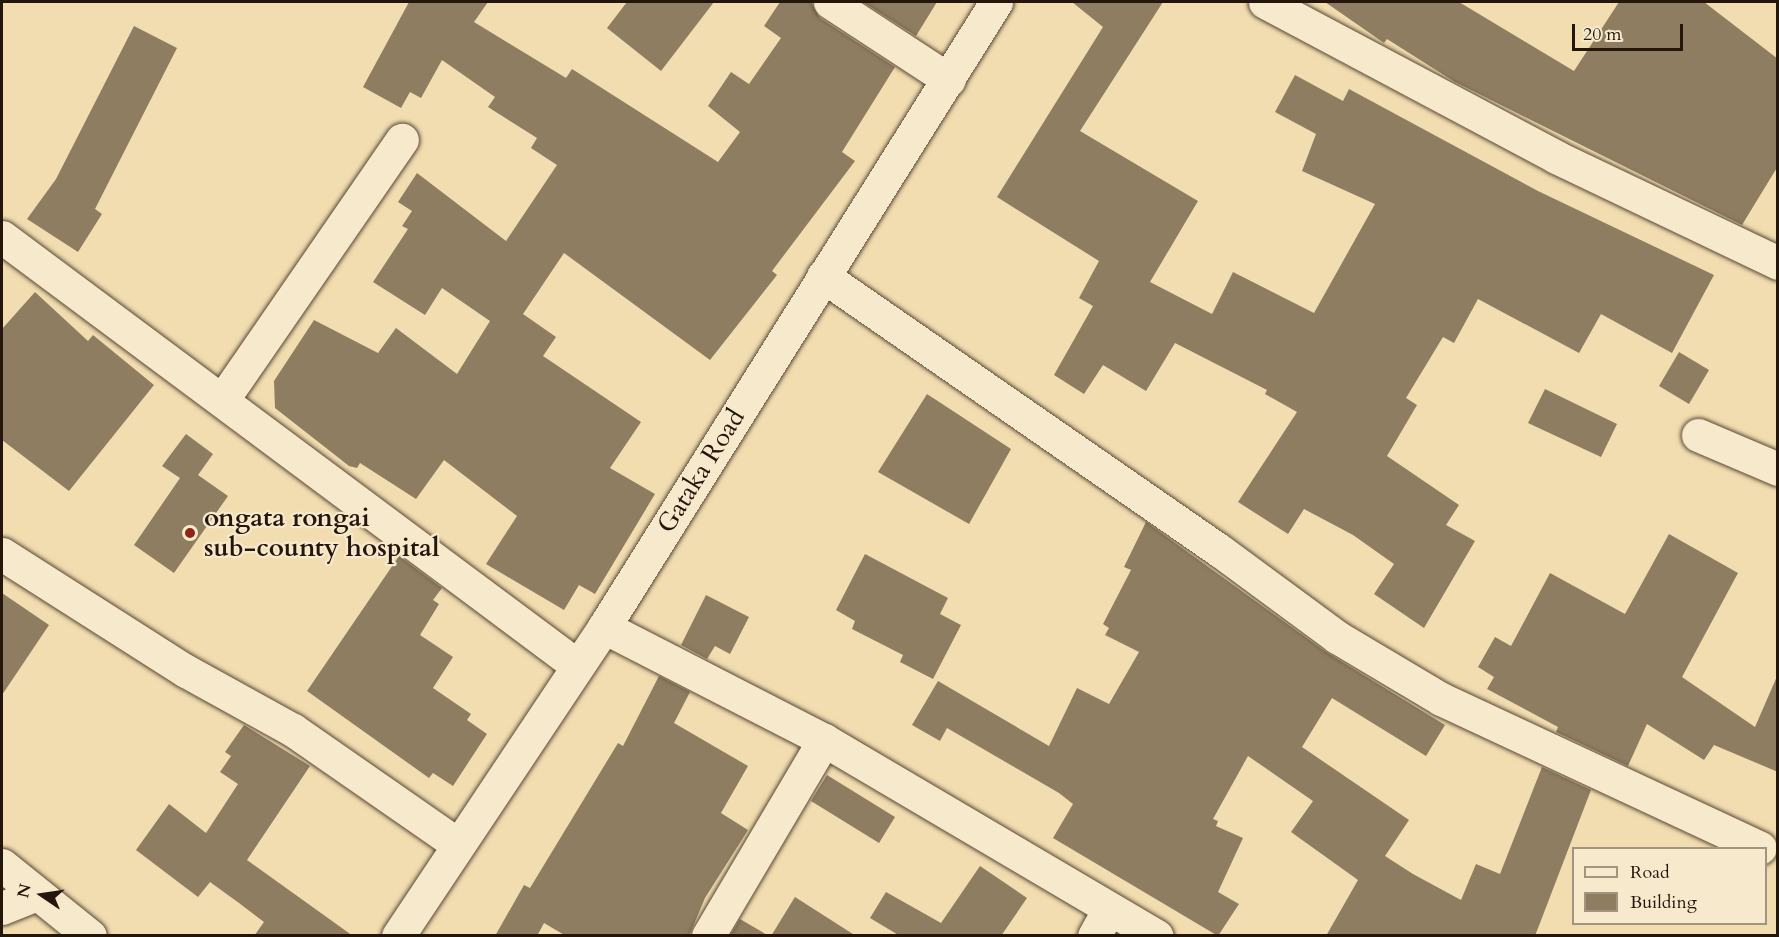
<!DOCTYPE html>
<html>
<head>
<meta charset="utf-8">
<style>
  body { margin:0 }
  #map { position:relative; width:1779px; height:937px; overflow:hidden; background:#f2ddb0; font-family:Cardo,serif }
  div>[style] { position:absolute }
  [style*='--x'] { left:calc(var(--x)*1px); top:calc(var(--y)*1px); width:calc(var(--w)*1px); rotate:calc(var(--a)*1deg) }
  .building>* { inset:0; background:#8f7d62 }
  .roads { filter:drop-shadow(0 0 2px #584736) drop-shadow(0 0 2px #584736) }
  .minor>* { height:33px; margin:-16.5px; padding:0 16.5px; transform-origin:16.5px; border-radius:16.5px; background:#f7e9cc }
  .dots>* { width:16px; height:16px; translate:-50% -50%; box-sizing:border-box; border:3px solid #f7e9cc; border-radius:50% }
  span { translate:-50% -50%; white-space:nowrap; text-align:center; line-height:1.15; -webkit-text-stroke:4.5px #f7e9cc; paint-order:stroke }
  .street-label { font-size:26px; color:#24150d }
  .poi-label { font-size:26px; color:#24150d; font-weight:700 }
  .left { translate:0 -50%; text-align:left }
  .frame { position:absolute; inset:0; border:3px solid #24150d; pointer-events:none }
  .legend { position:absolute; left:1572px; top:847px; width:195px; height:78px; box-sizing:border-box; background:#f7e9cc; border:2px solid #a39480; margin:0; padding:8px 10px; list-style:none; font-size:18px; color:#24150d }
  .legend li { display:flex; align-items:center; gap:12px; height:30px }
  .legend b { width:30px; border:2px solid #a39480 }
  .north { position:absolute; left:12px; top:865px; width:60px; height:60px; -webkit-text-stroke:4px #f7e9cc; paint-order:stroke; rotate:283deg; font-size:16px; font-weight:700; line-height:24px; text-align:center; color:#24150d }
  .north::after { content:''; display:block; margin:auto; width:21px; height:27px; background:#24150d; clip-path:polygon(50% 0,100% 100%,50% 72%,0 100%) }
  .scale { position:absolute; left:1572px; top:24px; width:111px; height:27px; box-sizing:border-box; border:3px solid #24150d; border-top:0; padding-left:8px; font-size:18px; line-height:21px; white-space:nowrap; color:#24150d; -webkit-text-stroke:4px #f7e9cc; paint-order:stroke }
</style>
</head>
<body>
<div id="map">
  <div class="building">
    <div style="clip-path:polygon(409px 2px,488px 2px,474px 22px,566px 78px,572px 69px,718px 162px,740px 132px,708px 106px,731px 72px,749px 84px,781px 38px,764px 26px,780px 2px,811px 2px,820px 18px,895px 67px,842px 152px,855px 161px,772px 271px,777px 275px,710px 360px,564px 253px,523px 314px,556px 337px,543px 356px,641px 422px,610px 468px,655px 494px,595px 594px,579px 585px,564px 610px,486px 564px,517px 516px,444px 460px,416px 499px,360px 463px,357px 468px,349px 466px,275px 408px,274px 381px,314px 320px,378px 353px,396px 328px,457px 374px,490px 321px,442px 288px,425px 315px,373px 282px,408px 229px,402px 226px,412px 211px,398px 202px,417px 173px,506px 241px,557px 165px,531px 148px,537px 138px,488px 107px,495px 97px,442px 60px,421px 98px,410px 92px,401px 108px,363px 87px)"></div>
    <div style="clip-path:polygon(627px 2px,714px 2px,661px 71px,607px 28px)"></div>
    <div style="clip-path:polygon(863px 2px,937px 2px,916px 36px)"></div>
    <div style="clip-path:polygon(1072px 2px,1163px 2px,1080px 131px,1198px 201px,1150px 282px,1212px 314px,1233px 272px,1314px 313px,1375px 204px,1302px 171px,1316px 134px,1275px 112px,1295px 75px,1343px 101px,1349px 89px,1538px 191px,1714px 275px,1672px 353px,1601px 314px,1579px 353px,1478px 299px,1454px 343px,1443px 337px,1406px 398px,1417px 405px,1387px 456px,1459px 505px,1446px 525px,1475px 541px,1424px 628px,1374px 594px,1394px 564px,1353px 535px,1304px 509px,1288px 534px,1238px 502px,1297px 412px,1265px 394px,1267px 390px,1175px 343px,1146px 391px,1103px 365px,1084px 394px,1054px 375px,1093px 306px,1079px 298px,1099px 261px,997px 197px,1103px 27px)"></div>
    <div style="clip-path:polygon(1325px 2px,1459px 2px,1574px 71px,1619px 2px,1704px 2px,1778px 59px,1778px 166px,1742px 225px,1455px 82px,1387px 39px,1384px 43px)"></div>
    <div style="clip-path:polygon(134px 26px,177px 48px,95px 209px,102px 214px,78px 252px,27px 219px,56px 179px)"></div>
    <div style="clip-path:polygon(35px 292px,88px 341px,93px 335px,154px 385px,69px 491px,2px 440px,2px 329px)"></div>
    <div style="clip-path:polygon(1679px 352px,1709px 370px,1689px 404px,1659px 386px)"></div>
    <div style="clip-path:polygon(1545px 389px,1617px 424px,1601px 457px,1528px 423px)"></div>
    <div style="clip-path:polygon(927px 394px,1011px 449px,969px 524px,878px 472px)"></div>
    <div style="clip-path:polygon(186px 434px,213px 454px,198px 475px,228px 496px,174px 573px,134px 545px,180px 478px,162px 466px)"></div>
    <div style="clip-path:polygon(1146px 522px,1326px 652px,1445px 725px,1426px 756px,1332px 698px,1302px 747px,1409px 820px,1385px 856px,1413px 874px,1461px 900px,1476px 864px,1500px 874px,1542px 767px,1591px 790px,1535px 936px,1326px 936px,1358px 880px,1291px 832px,1313px 801px,1248px 756px,1213px 819px,1218px 821px,1216px 826px,1243px 838px,1218px 892px,1239px 904px,1218px 936px,1053px 838px,1073px 804px,1059px 793px,947px 728px,940px 741px,912px 725px,938px 681px,1049px 746px,1077px 688px,1109px 704px,1139px 652px,1105px 635px,1109px 628px,1103px 624px,1131px 570px,1124px 567px)"></div>
    <div style="clip-path:polygon(1669px 534px,1738px 573px,1682px 677px,1755px 727px,1778px 674px,1778px 772px,1714px 745px,1704px 760px,1647px 724px,1628px 766px,1556px 732px,1558px 727px,1487px 689px,1494px 677px,1478px 667px,1495px 637px,1511px 646px,1550px 573px,1625px 614px)"></div>
    <div style="clip-path:polygon(865px 554px,948px 598px,940px 614px,961px 625px,933px 679px,900px 662px,903px 655px,852px 629px,855px 621px,836px 610px)"></div>
    <div style="clip-path:polygon(399px 556px,442px 588px,433px 600px,439px 604px,420px 635px,453px 657px,433px 688px,471px 714px,467px 720px,487px 734px,453px 786px,433px 773px,429px 778px,307px 691px)"></div>
    <div style="clip-path:polygon(2px 593px,49px 625px,2px 695px)"></div>
    <div style="clip-path:polygon(706px 595px,749px 617px,730px 654px,715px 646px,707px 659px,681px 645px)"></div>
    <div style="clip-path:polygon(659px 676px,690px 692px,674px 723px,748px 766px,721px 813px,748px 830px,705px 898px,689px 936px,566px 936px,544px 923px,537px 936px,495px 936px,524px 885px,530px 888px,618px 743px,623px 746px)"></div>
    <div style="clip-path:polygon(244px 725px,310px 766px,247px 860px,353px 936px,254px 936px,264px 922px,239px 903px,210px 882px,198px 897px,136px 850px,169px 804px,206px 833px,238px 784px,220px 772px,231px 756px,225px 752px)"></div>
    <div style="clip-path:polygon(827px 775px,895px 817px,879px 843px,811px 801px)"></div>
    <div style="clip-path:polygon(980px 866px,1027px 898px,1001px 936px,900px 936px,870px 918px,886px 892px,941px 923px)"></div>
    <div style="clip-path:polygon(795px 897px,856px 936px,771px 936px)"></div>
    <div style="clip-path:polygon(740px 919px,769px 936px,730px 936px)"></div>
  </div>
  <div class="roads">
    <div class="minor">
      <div style="--x:830;--y:2;--w:142;--a:33.2"></div>
      <div style="--x:1265;--y:2;--w:330;--a:28"></div>
      <div style="--x:1556;--y:157;--w:246;--a:25.5"></div>
      <div style="--x:2;--y:237;--w:715;--a:36.69"></div>
      <div style="--x:823;--y:276;--w:482;--a:34.7"></div>
      <div style="--x:1219;--y:550;--w:147;--a:36.4"></div>
      <div style="--x:1337;--y:637;--w:121;--a:30.8"></div>
      <div style="--x:1441;--y:699;--w:352;--a:25"></div>
      <div style="--x:223;--y:399;--w:315;--a:-55.4"></div>
      <div style="--x:1698;--y:435;--w:87;--a:23"></div>
      <div style="--x:2;--y:554;--w:218;--a:32.5"></div>
      <div style="--x:186;--y:671;--w:122;--a:28.9"></div>
      <div style="--x:293;--y:730;--w:200;--a:34.8"></div>
      <div style="--x:604;--y:627;--w:247;--a:27.2"></div>
      <div style="--x:824;--y:740;--w:386;--a:30.5"></div>
      <div style="--x:2;--y:865;--w:113;--a:38.9"></div>
      <div style="--x:2;--y:908;--w:35;--a:-22"></div>
      <div style="--x:398;--y:936;--w:371;--a:-56.3"></div>
      <div style="--x:604;--y:627;--w:738;--a:-57.9"></div>
      <div style="--x:708;--y:936;--w:228;--a:-59.4"></div>
      <div style="--x:1094;--y:936;--w:31;--a:-61"></div>
    </div>
  </div>
  <div class="dots">
    <div style="left:190px;top:533px;background:#8f2418"></div>
  </div>
  <div class="street-label">
    <span style="left:701px;top:471px;rotate:-58deg">Gataka Road</span>
  </div>
  <div class="poi-label">
    <span class="left" style="left:204px;top:533px">ongata rongai<br>sub-county hospital</span>
  </div>
  <div class="frame"></div>
  <ul class="legend">
  <li><b style="height:8px;background:#f7e9cc"></b>Road</li>
  <li><b style="height:16px;background:#8f7d62"></b>Building</li>
  </ul>
  <div class="north">N</div>
  <div class="scale">20 m</div>
</div>
</body>
</html>
